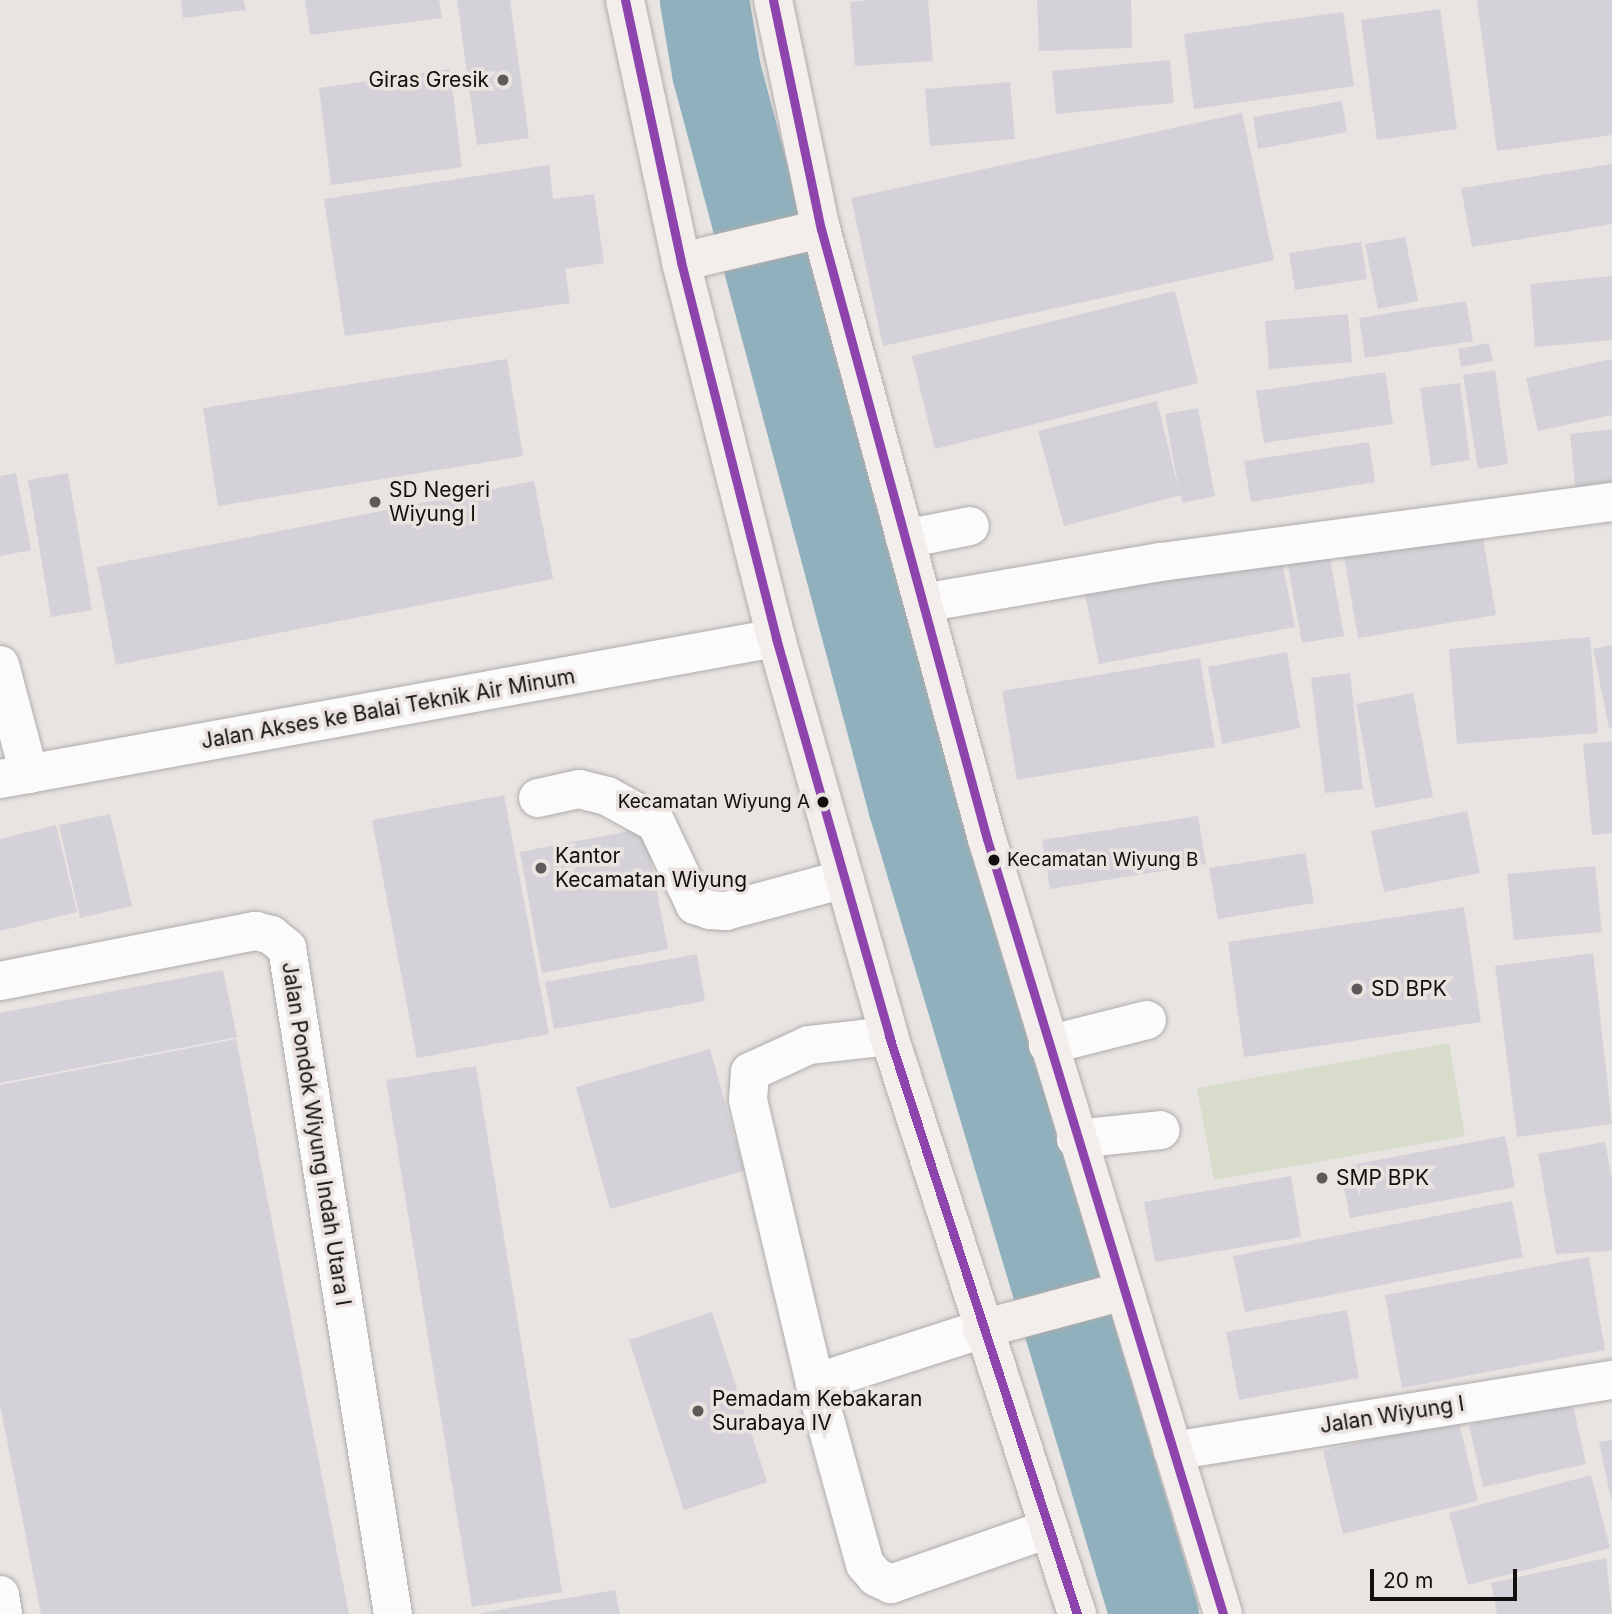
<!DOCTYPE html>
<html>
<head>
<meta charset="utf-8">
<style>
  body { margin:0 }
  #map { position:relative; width:1612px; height:1614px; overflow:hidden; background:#e8e4e2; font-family:Inter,sans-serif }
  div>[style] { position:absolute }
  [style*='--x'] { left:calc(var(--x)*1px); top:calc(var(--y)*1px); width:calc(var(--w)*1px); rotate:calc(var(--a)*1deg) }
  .green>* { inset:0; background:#d8dccb }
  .river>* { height:89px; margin:-44.5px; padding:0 44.5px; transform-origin:44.5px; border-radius:44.5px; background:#8fb0bc }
  .building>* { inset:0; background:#d4d1d8 }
  .roads { filter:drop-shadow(0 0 2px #afacab) drop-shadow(0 0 2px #afacab) }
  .minor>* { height:38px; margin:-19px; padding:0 19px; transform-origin:19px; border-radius:19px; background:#fcfbfb }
  .major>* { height:38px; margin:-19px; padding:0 19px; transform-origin:19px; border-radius:19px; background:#f3eeec }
  .bus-1>* { height:9px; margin:-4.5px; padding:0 4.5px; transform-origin:4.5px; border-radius:4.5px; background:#8e44ad }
  .dots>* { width:19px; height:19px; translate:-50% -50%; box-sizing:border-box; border:4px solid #eae3e0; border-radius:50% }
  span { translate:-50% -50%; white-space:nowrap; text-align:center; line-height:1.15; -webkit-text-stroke:7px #eae3e0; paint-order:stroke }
  .bus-label { font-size:19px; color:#12100f }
  .right { translate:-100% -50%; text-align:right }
  .left { translate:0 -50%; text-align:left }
  .poi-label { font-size:21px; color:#12100f }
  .street-label { font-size:21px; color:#12100f }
  .scale { position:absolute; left:1370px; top:1569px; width:147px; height:32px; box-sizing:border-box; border:4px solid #12100f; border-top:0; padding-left:9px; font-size:21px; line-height:24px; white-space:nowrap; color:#12100f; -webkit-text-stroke:5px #eae3e0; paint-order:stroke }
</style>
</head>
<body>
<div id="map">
  <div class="green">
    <div style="clip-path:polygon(1449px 1043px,1465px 1136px,1214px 1180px,1197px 1088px)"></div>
  </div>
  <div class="river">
    <div style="--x:704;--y:0;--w:72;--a:80.4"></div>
    <div style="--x:716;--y:71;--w:759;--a:75.03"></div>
    <div style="--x:912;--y:804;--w:845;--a:73.37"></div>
  </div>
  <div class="building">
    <div style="clip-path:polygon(181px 0,244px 0,246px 10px,183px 18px)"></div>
    <div style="clip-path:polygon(305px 0,439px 0,442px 18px,310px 35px)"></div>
    <div style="clip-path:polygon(457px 0,510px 0,529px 138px,477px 145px)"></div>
    <div style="clip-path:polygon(869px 0,928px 0,933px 61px,855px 66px,850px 2px)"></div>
    <div style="clip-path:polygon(1037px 0,1131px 0,1132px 48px,1039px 51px)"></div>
    <div style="clip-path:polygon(1477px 0,1612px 0,1612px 135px,1497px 151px)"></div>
    <div style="clip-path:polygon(1440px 9px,1457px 129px,1377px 140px,1361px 20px)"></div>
    <div style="clip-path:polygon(1343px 12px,1354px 86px,1194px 109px,1184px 34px)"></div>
    <div style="clip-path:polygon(1170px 60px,1174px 103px,1056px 114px,1052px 71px)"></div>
    <div style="clip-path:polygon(450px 69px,462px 167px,331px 185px,319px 88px)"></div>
    <div style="clip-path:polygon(1010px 82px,1015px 139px,930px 146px,925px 89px)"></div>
    <div style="clip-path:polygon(1342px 101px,1347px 132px,1258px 149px,1253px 117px)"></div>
    <div style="clip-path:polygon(1242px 113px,1274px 260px,883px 346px,851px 198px)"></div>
    <div style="clip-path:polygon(1612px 164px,1612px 224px,1472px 247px,1461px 188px)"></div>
    <div style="clip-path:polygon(549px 165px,553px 199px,594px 194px,604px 263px,565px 269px,570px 303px,345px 336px,324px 199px)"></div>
    <div style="clip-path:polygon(1405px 237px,1418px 301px,1378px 309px,1365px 244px)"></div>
    <div style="clip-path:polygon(1361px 242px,1367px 279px,1295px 290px,1289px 253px)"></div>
    <div style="clip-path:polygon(1612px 276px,1612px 340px,1535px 347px,1530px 284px)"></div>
    <div style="clip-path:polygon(1175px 291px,1198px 383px,935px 449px,912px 356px)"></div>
    <div style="clip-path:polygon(1466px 301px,1473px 341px,1365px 358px,1359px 318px)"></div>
    <div style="clip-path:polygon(1348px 314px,1352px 362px,1269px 369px,1265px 321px)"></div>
    <div style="clip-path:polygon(1489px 343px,1493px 361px,1461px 367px,1458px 349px)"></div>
    <div style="clip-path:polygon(507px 359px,523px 456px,218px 506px,203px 408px)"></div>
    <div style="clip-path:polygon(1612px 359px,1612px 415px,1538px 431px,1526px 378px)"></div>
    <div style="clip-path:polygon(1495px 370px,1508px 464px,1478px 469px,1463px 375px)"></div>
    <div style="clip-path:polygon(1385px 372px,1393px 424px,1264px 443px,1256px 391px)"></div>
    <div style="clip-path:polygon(1460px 383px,1470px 460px,1431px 466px,1420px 388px)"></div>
    <div style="clip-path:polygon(1157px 401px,1179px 491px,1165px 414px,1198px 408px,1215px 496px,1182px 503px,1181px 495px,1064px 526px,1038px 431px)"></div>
    <div style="clip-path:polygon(1612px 429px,1612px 497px,1577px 502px,1570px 434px)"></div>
    <div style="clip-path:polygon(1369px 442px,1375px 482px,1251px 502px,1244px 461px)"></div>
    <div style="clip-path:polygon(16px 473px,31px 550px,0 556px,0 476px)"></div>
    <div style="clip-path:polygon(68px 473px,92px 610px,51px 617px,28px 480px)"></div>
    <div style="clip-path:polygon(534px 481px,553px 579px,116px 665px,97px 567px)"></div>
    <div style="clip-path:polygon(1481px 526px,1496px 615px,1358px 638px,1343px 550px)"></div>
    <div style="clip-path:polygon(1280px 551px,1295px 627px,1099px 664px,1084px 588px)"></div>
    <div style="clip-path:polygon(1329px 553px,1344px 636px,1302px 643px,1287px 561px)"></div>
    <div style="clip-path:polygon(1590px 637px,1598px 733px,1457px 744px,1449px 649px)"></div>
    <div style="clip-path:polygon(1612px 645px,1612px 728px,1609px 728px,1593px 649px)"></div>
    <div style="clip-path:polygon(1287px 652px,1300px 728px,1222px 744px,1208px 667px)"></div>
    <div style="clip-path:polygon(1200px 658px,1215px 747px,1017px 780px,1002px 691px)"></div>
    <div style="clip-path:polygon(1350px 673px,1363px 789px,1325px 793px,1311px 678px)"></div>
    <div style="clip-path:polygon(1413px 693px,1433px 797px,1375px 808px,1356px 704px)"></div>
    <div style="clip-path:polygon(1612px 741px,1612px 833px,1592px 835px,1583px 744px)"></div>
    <div style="clip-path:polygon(504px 795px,549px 1034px,417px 1058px,372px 820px)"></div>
    <div style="clip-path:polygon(1467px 811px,1480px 873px,1384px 892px,1371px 831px)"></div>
    <div style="clip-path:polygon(110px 814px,132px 906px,80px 918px,59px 825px)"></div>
    <div style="clip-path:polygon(1198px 816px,1206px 864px,1050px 889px,1042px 840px)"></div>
    <div style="clip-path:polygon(56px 825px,77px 912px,0 931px,0 839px)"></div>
    <div style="clip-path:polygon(645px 828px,668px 949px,542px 973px,520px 852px)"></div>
    <div style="clip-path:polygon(1305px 853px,1314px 903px,1218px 919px,1209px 868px)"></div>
    <div style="clip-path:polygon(1595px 866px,1602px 932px,1514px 940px,1507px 874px)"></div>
    <div style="clip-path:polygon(1464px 907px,1481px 1022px,1244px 1057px,1228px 942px)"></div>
    <div style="clip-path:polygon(1593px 953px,1612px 1124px,1517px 1137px,1495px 966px)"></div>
    <div style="clip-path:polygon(697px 954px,705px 1001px,554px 1029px,545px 982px)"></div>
    <div style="clip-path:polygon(223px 970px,237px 1037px,0 1083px,0 1013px)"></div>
    <div style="clip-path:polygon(236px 1039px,349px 1614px,41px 1614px,0 1404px,0 1085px)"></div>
    <div style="clip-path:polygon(710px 1049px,744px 1171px,610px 1209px,576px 1087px)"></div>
    <div style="clip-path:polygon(476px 1066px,562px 1592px,472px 1607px,386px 1080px)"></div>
    <div style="clip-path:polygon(1505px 1136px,1515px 1187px,1350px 1218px,1340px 1167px)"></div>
    <div style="clip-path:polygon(1605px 1142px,1612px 1180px,1612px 1251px,1556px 1254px,1538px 1154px)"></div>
    <div style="clip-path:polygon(1291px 1176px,1301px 1237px,1155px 1262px,1144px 1202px)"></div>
    <div style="clip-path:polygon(1512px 1201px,1523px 1257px,1245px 1312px,1233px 1256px)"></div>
    <div style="clip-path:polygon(1589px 1257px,1605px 1350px,1402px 1388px,1385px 1295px)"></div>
    <div style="clip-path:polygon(1347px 1310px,1359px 1378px,1239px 1400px,1226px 1332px)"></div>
    <div style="clip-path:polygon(712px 1312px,767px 1482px,684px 1510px,629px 1340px)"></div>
    <div style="clip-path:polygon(1572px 1401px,1586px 1464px,1483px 1487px,1469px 1425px)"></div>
    <div style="clip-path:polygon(1458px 1418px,1478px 1501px,1343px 1534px,1323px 1451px)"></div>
    <div style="clip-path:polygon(1612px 1440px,1612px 1499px,1611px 1499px,1599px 1442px)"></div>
    <div style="clip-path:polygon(1591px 1475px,1610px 1548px,1468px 1585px,1449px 1513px)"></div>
    <div style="clip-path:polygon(1606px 1558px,1612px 1614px,1497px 1614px,1491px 1583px)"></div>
    <div style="clip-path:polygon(615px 1590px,620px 1614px,481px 1614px,481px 1613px)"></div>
  </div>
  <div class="roads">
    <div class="minor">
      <div style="--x:905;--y:539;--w:66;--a:-11.3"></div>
      <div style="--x:923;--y:603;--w:242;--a:-9.8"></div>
      <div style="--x:1161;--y:562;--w:455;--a:-7.6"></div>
      <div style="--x:0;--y:665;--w:113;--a:75.1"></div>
      <div style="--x:0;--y:779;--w:789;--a:-10.3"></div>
      <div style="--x:538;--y:798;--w:42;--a:-12.4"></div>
      <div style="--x:579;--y:789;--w:29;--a:14"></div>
      <div style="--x:607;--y:796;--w:56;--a:28.9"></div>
      <div style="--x:656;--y:823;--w:91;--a:64.6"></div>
      <div style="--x:695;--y:905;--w:16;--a:18"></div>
      <div style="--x:710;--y:910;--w:16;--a:4"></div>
      <div style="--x:726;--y:911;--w:123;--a:-15.1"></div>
      <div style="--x:0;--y:981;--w:261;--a:-11.1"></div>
      <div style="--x:256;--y:931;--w:16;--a:15"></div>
      <div style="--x:271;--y:935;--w:21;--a:39"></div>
      <div style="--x:287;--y:948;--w:674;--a:80.96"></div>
      <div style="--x:889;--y:1036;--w:81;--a:173.6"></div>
      <div style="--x:809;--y:1045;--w:65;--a:155.4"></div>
      <div style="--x:750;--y:1072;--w:28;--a:94"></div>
      <div style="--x:748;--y:1100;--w:291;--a:76.7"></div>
      <div style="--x:815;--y:1383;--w:176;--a:-17.9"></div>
      <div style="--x:1048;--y:1045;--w:102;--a:-14.2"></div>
      <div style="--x:1076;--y:1139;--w:85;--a:-6"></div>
      <div style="--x:815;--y:1383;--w:188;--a:74.6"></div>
      <div style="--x:865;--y:1564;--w:17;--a:50"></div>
      <div style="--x:876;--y:1577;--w:17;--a:25"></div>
      <div style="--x:891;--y:1584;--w:166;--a:-19.3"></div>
      <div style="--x:1173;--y:1451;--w:445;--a:-9.2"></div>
      <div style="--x:0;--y:1595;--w:19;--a:81"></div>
    </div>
    <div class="major">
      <div style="--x:625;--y:0;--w:268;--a:77.9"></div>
      <div style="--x:681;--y:262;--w:388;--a:75.8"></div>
      <div style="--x:776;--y:638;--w:414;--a:74.1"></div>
      <div style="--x:889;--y:1036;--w:608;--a:71.98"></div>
      <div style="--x:773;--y:0;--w:234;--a:78.2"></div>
      <div style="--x:821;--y:229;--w:632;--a:74.78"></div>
      <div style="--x:987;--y:839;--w:810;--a:73.06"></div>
      <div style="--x:681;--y:262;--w:144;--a:-13.3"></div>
      <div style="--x:982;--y:1329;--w:147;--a:-15"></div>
    </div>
  </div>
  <div class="bus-1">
    <div style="--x:625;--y:0;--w:268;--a:77.9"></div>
    <div style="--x:681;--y:262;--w:388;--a:75.8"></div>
    <div style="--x:776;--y:638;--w:414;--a:74.1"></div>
    <div style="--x:889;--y:1036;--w:608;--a:71.98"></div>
    <div style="--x:773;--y:0;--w:234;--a:78.2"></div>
    <div style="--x:821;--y:229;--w:632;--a:74.78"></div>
    <div style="--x:987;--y:839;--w:810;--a:73.06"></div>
  </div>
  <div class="dots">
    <div style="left:503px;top:80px;background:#5d5a59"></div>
    <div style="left:375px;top:502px;background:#5d5a59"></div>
    <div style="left:823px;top:802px;background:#12100f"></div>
    <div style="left:994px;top:860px;background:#12100f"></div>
    <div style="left:541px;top:868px;background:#5d5a59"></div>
    <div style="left:1357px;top:989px;background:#5d5a59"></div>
    <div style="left:1322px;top:1178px;background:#5d5a59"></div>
    <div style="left:698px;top:1411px;background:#5d5a59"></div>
  </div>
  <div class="bus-label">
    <span class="right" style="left:810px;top:802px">Kecamatan Wiyung A</span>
    <span class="left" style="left:1007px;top:860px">Kecamatan Wiyung B</span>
  </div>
  <div class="poi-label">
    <span class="right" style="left:489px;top:80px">Giras Gresik</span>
    <span class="left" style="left:389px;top:502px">SD Negeri<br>Wiyung I</span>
    <span class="left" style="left:555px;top:868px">Kantor<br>Kecamatan Wiyung</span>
    <span class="left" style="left:1371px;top:989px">SD BPK</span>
    <span class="left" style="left:1336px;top:1178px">SMP BPK</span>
    <span class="left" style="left:712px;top:1411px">Pemadam Kebakaran<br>Surabaya IV</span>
  </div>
  <div class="street-label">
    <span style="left:388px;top:709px;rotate:-10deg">Jalan Akses ke Balai Teknik Air Minum</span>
    <span style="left:316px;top:1134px;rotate:81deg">Jalan Pondok Wiyung Indah Utara I</span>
    <span style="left:1392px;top:1415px;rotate:-9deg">Jalan Wiyung I</span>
  </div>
  <div class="scale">20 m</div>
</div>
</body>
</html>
